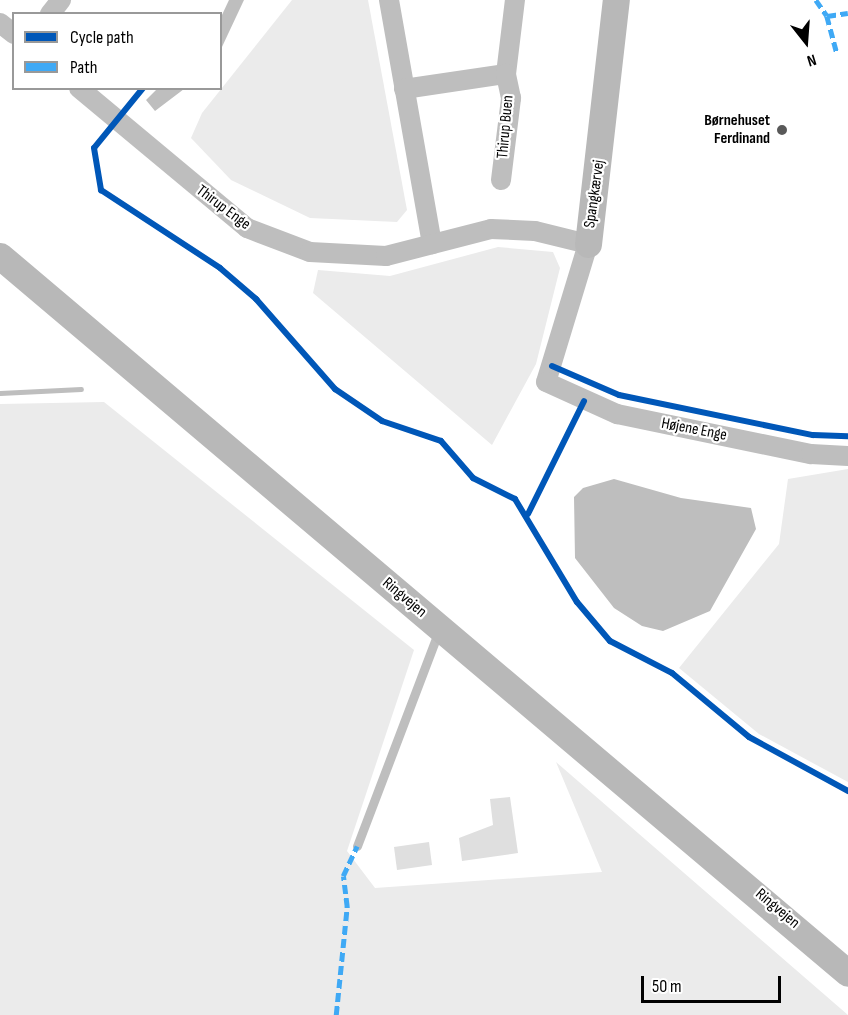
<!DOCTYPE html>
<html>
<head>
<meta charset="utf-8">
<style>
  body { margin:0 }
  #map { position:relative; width:848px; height:1015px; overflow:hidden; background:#fff; font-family:"Sofia Sans Condensed",sans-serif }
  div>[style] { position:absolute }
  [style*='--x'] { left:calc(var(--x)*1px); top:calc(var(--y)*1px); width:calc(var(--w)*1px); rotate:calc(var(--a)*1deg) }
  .green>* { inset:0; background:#ebebeb }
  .water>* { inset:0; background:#bebebe }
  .stream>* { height:5px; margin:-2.5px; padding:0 2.5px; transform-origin:2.5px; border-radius:2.5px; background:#bebebe }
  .building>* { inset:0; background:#dfdfdf }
  .lane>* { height:9px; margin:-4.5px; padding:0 4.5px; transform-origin:4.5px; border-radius:4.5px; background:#bebebe }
  .street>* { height:20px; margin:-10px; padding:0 10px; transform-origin:10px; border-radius:10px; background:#bebebe }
  .secondary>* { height:27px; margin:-13.5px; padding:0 13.5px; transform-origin:13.5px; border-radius:13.5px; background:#b8b8b8 }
  .quiet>* { height:4.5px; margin-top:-2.25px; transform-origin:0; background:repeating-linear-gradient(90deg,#3fa9f5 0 9px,transparent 0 13.5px) }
  .cycleway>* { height:6px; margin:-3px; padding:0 3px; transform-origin:3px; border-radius:3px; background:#0057b8 }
  .dots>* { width:16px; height:16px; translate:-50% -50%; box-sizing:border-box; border:3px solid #fff; border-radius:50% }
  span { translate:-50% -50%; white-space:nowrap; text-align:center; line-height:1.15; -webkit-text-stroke:4.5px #fff; paint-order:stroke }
  .poi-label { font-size:16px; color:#000; font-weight:700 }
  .right { translate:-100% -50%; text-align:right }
  .street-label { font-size:16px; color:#000 }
  .legend { position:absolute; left:12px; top:12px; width:210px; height:78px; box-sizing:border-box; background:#fff; border:2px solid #999; margin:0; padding:8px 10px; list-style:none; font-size:18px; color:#000 }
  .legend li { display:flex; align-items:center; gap:12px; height:30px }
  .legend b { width:30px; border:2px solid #999 }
  .north { position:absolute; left:776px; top:12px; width:60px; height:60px; -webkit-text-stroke:4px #fff; paint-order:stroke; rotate:163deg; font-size:16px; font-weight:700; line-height:24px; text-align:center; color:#000 }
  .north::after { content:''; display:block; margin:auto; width:21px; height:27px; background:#000; clip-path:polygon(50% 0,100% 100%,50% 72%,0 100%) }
  .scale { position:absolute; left:641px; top:976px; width:140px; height:27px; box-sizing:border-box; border:3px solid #000; border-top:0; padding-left:8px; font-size:18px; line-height:21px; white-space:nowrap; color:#000; -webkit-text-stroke:4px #fff; paint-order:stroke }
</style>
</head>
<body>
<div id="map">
  <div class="green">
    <div style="clip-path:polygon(292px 0,368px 0,407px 210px,397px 222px,310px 218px,231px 180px,191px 138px,202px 113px)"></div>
    <div style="clip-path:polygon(498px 247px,553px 252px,560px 268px,536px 364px,492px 445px,313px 293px,318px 270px,390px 276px)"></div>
    <div style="clip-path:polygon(104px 402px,414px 650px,347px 851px,375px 888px,602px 872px,556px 762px,848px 1015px,0 1015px,0 404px)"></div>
    <div style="clip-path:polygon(848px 469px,848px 782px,759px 734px,679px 668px,779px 544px,788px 479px)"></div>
  </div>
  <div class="water">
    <div style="clip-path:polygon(229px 0,244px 0,221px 49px,221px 17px)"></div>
    <div style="clip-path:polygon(157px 89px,157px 88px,184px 89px,155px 111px,146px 100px)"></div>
    <div style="clip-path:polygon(614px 479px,681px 498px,751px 508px,756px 529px,710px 611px,663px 631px,642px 626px,614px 608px,575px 558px,574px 497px,583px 488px)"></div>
  </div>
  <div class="stream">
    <div style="--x:0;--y:393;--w:81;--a:-2.8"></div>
  </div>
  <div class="building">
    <div style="clip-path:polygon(510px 797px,518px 853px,462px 861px,459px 838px,493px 825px,490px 799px)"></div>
    <div style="clip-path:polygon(429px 842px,432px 865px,397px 870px,394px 847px)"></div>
  </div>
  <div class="lane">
    <div style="--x:357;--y:846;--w:231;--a:-69.2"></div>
  </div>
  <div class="street">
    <div style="--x:389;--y:0;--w:248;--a:80"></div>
    <div style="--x:50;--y:14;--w:18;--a:-52"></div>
    <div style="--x:0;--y:23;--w:18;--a:38"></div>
    <div style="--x:79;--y:88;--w:219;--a:39.8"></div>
    <div style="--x:247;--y:228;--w:67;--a:20.9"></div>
    <div style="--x:310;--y:252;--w:76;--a:3"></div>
    <div style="--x:386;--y:256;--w:108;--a:-14.4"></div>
    <div style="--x:491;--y:229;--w:44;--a:2.6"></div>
    <div style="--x:535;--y:231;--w:55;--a:13.8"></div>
    <div style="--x:588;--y:244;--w:144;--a:106.9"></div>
    <div style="--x:546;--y:382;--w:78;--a:24.3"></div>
    <div style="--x:617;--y:414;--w:198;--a:11.7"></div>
    <div style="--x:811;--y:454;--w:37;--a:3"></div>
    <div style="--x:404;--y:89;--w:103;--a:-8.4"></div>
    <div style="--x:506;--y:74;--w:75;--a:-83.1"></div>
    <div style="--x:501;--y:180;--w:83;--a:-83"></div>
    <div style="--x:511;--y:98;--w:25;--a:-102"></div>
  </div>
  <div class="secondary">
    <div style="--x:588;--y:244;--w:246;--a:-83.5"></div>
    <div style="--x:0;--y:256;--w:1110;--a:40.22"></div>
  </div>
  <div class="quiet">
    <div style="--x:816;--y:0;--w:19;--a:55"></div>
    <div style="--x:827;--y:16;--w:38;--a:75"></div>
    <div style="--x:827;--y:16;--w:21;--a:-8"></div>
    <div style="--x:336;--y:1015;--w:109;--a:-84.2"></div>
    <div style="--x:347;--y:907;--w:31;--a:-97"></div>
    <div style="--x:343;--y:876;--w:33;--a:-65"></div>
  </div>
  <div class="cycleway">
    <div style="--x:143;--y:88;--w:77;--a:129.2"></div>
    <div style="--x:94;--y:148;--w:43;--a:80.5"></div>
    <div style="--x:101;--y:190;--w:142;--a:33.2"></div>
    <div style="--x:220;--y:268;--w:48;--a:40.7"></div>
    <div style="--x:256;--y:299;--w:120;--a:48.7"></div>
    <div style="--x:335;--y:389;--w:57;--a:34.2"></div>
    <div style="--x:382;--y:421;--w:62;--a:18.7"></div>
    <div style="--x:441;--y:441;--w:49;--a:49.1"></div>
    <div style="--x:473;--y:478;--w:47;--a:26.6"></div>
    <div style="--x:515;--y:499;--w:120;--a:59"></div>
    <div style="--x:577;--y:602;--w:51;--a:49.8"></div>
    <div style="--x:610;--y:641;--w:70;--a:27.3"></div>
    <div style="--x:672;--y:673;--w:100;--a:39.7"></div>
    <div style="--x:749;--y:737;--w:113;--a:28.6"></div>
    <div style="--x:552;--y:366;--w:73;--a:23.4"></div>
    <div style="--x:619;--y:395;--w:198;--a:11.7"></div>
    <div style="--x:813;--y:435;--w:35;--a:2"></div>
    <div style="--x:528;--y:514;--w:126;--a:-63.6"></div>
  </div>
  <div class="dots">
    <div style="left:782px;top:130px;background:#595959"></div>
  </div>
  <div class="poi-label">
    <span class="right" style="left:770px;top:130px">Børnehuset<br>Ferdinand</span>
  </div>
  <div class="street-label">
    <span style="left:506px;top:127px;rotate:-85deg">Thirup Buen</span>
    <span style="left:595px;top:194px;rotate:-82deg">Spangkærvej</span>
    <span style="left:223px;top:208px;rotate:37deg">Thirup Enge</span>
    <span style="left:694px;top:430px;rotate:11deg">Højene Enge</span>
    <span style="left:404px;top:598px;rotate:40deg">Ringvejen</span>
    <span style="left:777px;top:909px;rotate:40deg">Ringvejen</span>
  </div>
  <ul class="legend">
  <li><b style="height:8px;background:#0057b8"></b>Cycle path</li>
  <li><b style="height:8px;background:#3fa9f5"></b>Path</li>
  </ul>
  <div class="north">N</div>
  <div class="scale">50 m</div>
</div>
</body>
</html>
